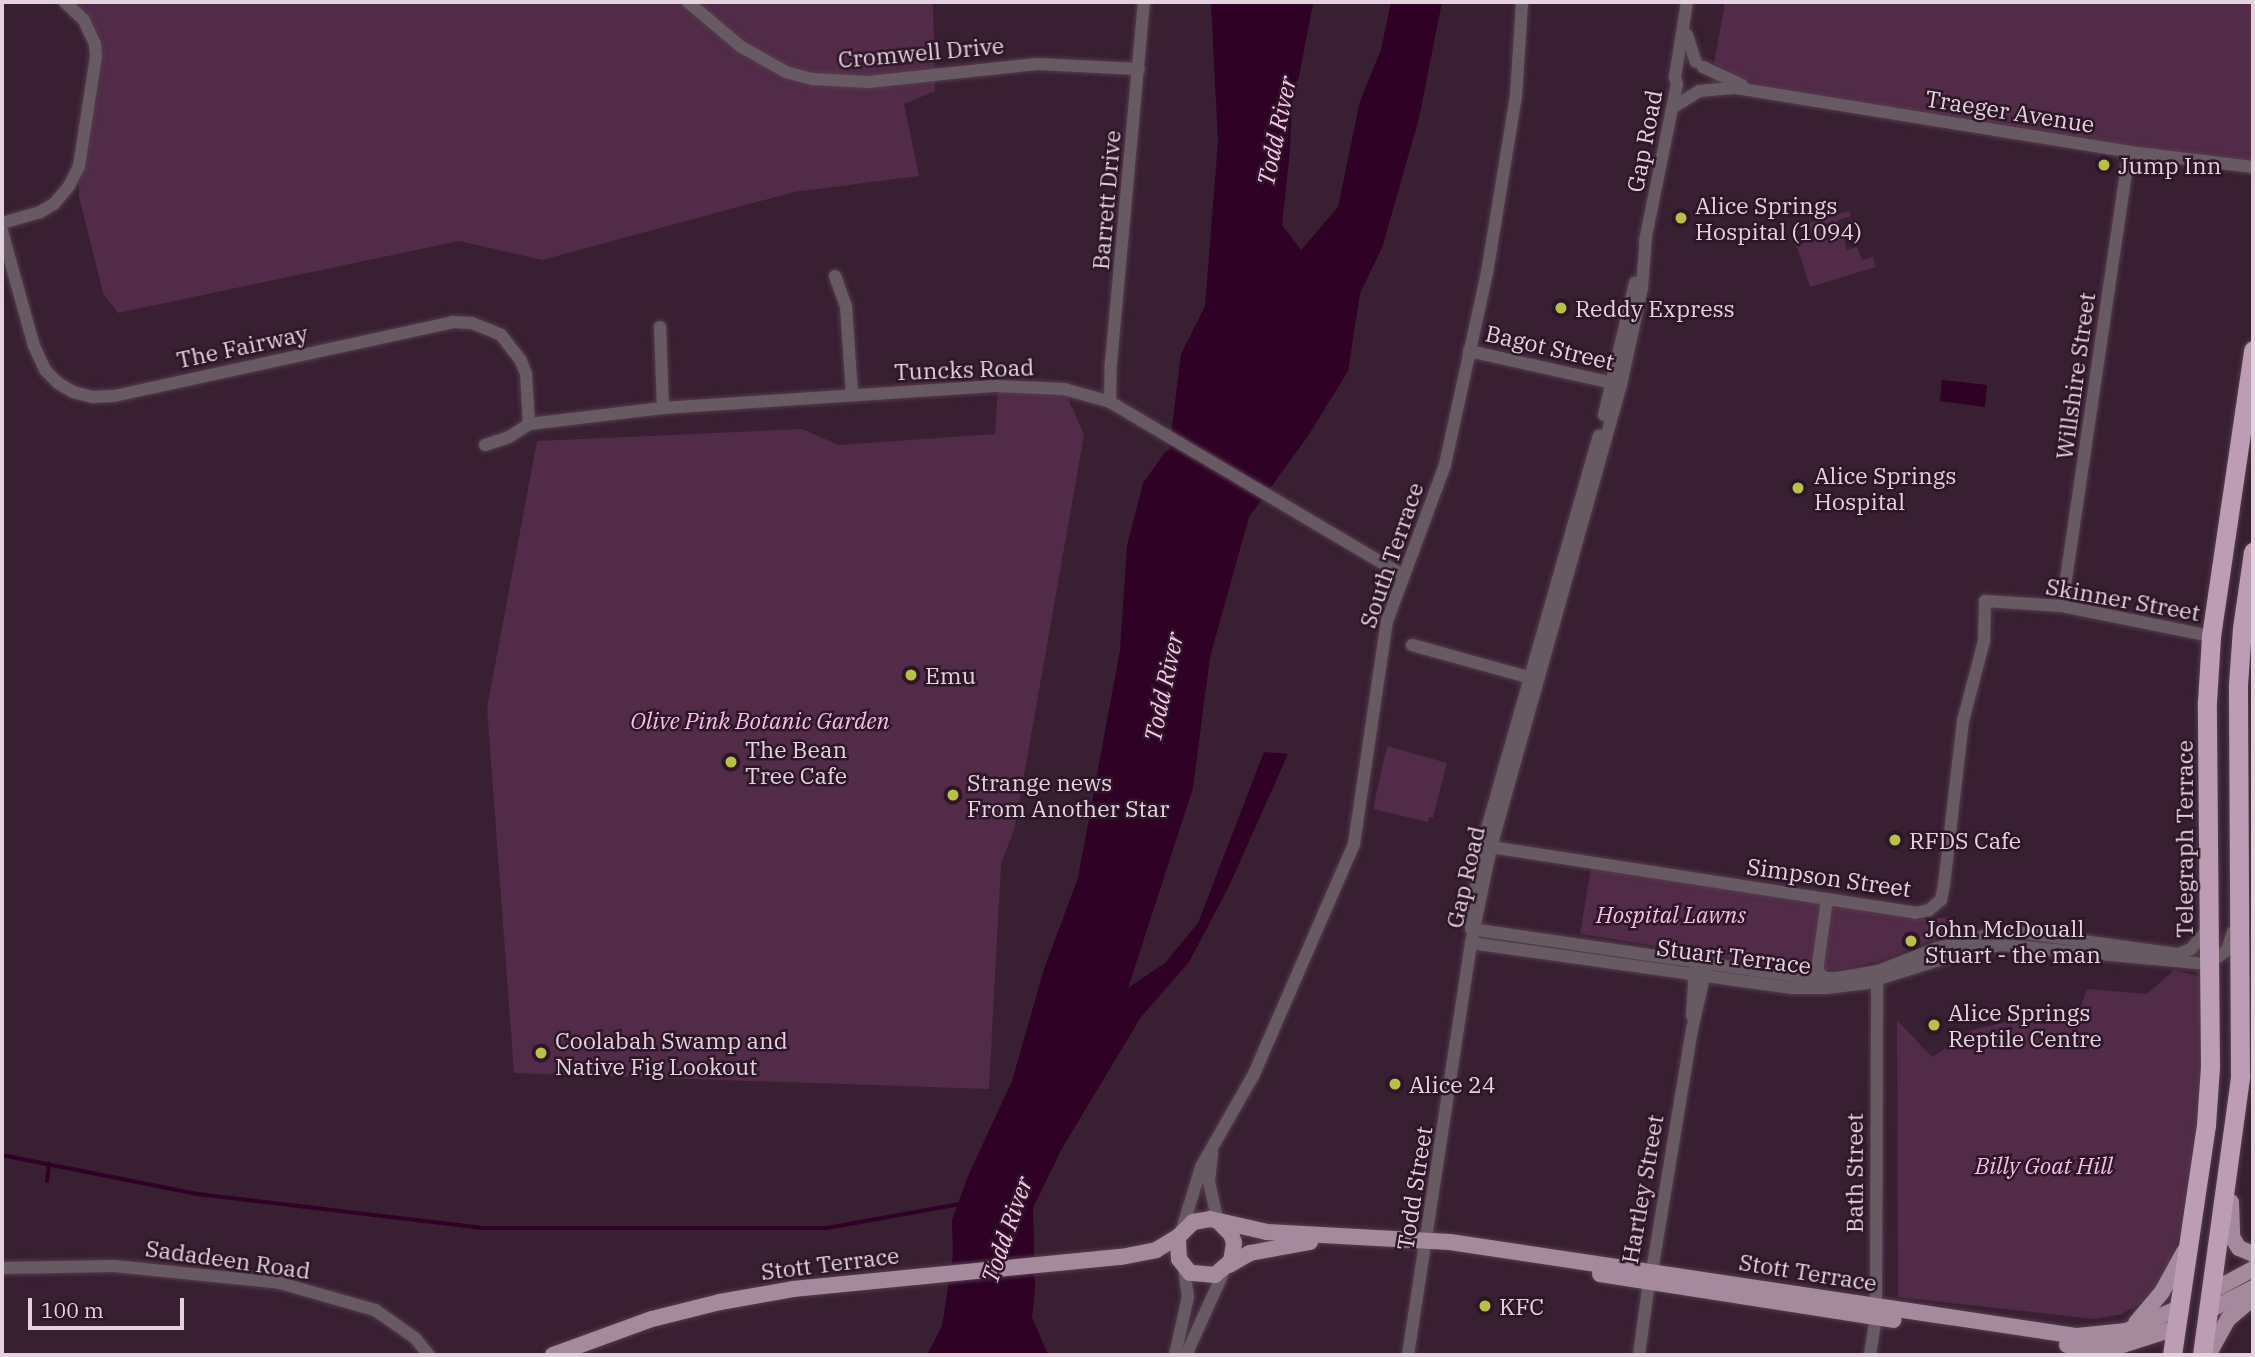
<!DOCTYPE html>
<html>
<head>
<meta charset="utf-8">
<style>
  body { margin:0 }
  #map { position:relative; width:2255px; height:1357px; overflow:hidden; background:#381f31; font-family:"IBM Plex Serif",serif }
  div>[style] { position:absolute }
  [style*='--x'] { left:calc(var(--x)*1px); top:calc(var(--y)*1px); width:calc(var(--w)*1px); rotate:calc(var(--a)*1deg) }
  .green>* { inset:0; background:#512b47 }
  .water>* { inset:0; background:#2e0125 }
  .stream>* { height:3.5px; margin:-1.75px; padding:0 1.75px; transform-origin:1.75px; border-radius:1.75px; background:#2e0125 }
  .river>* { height:19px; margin:-9.5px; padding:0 9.5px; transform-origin:9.5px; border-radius:9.5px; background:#2e0125 }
  .roads { filter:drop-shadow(0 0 2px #543c4d) drop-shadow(0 0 2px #543c4d) }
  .minor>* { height:12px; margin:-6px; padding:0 6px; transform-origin:6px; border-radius:6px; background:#675a63 }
  .major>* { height:16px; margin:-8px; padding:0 8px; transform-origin:8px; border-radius:8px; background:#a48a9c }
  .highway>* { height:19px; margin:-9.5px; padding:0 9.5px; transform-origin:9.5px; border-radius:9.5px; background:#bd9db3 }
  .dots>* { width:19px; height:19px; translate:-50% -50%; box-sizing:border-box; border:4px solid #2d1627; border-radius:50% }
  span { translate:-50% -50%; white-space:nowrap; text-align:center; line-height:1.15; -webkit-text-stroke:5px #2d1627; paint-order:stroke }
  .street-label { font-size:23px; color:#e4d3de }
  .poi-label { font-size:23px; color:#e4d3de }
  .left { translate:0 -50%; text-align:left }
  .park-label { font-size:23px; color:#f8bee6; font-style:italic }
  .water-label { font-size:24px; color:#fec4ec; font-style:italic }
  .frame { position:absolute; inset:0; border:4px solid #e4d3de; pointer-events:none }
  .scale { position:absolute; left:28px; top:1298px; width:156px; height:32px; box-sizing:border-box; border:4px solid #e4d3de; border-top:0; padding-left:9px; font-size:21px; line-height:24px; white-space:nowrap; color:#e4d3de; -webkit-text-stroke:5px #2d1627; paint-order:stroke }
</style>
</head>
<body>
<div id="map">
  <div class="green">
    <div style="clip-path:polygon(65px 2px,688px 2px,693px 6px,699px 2px,933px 2px,935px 91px,904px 104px,919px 176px,794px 192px,542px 260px,459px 241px,118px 313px,103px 293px,79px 197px,79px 166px,95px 44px)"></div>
    <div style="clip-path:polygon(1725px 2px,2253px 2px,2253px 167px,1780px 96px,1714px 64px)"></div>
    <div style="clip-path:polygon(1849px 211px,1851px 216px,1838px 220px,1847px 250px,1857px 247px,1862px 260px,1873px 257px,1876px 267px,1810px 287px,1795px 241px,1813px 236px,1808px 223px)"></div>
    <div style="clip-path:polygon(998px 386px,1064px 389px,1084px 435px,1015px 827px,1001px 864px,989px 1089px,514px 1073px,487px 708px,537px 441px,802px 429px,839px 445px,995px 434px)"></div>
    <div style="clip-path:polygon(1387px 746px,1447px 763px,1433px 818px,1429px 817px,1428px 822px,1373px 809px)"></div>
    <div style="clip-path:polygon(1591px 867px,1926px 919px,1951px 917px,1944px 933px,1935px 939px,1879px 961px,1836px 970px,1804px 969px,1580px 934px)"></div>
    <div style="clip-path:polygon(2174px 970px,2202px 977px,2209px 1044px,2182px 1228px,2164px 1279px,2144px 1301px,2122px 1314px,2094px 1319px,1898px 1297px,1897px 1020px,1932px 1057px,1972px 1030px,2029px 1017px,2077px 1017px,2087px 989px,2147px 994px)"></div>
  </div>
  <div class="water">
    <div style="clip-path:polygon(1211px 2px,1296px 2px,1290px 150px,1282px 225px,1301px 250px,1338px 207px,1360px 101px,1381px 50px,1391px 2px,1442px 2px,1419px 118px,1382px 248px,1360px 293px,1348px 371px,1308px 436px,1249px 517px,1210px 657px,1193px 788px,1128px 988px,1165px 963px,1198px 923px,1264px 752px,1288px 754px,1229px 886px,1189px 962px,1141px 1017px,1061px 1150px,1033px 1208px,1035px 1288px,1032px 1317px,1048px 1355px,927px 1355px,942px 1326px,953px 1255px,952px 1220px,968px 1176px,1012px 1081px,1044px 969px,1078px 878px,1120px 650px,1127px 546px,1143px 483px,1166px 451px,1169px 451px,1181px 354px,1205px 306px,1218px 142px)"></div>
    <div style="clip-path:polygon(1942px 380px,1987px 385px,1985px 407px,1940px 401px)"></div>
  </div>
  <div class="stream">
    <div style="--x:2;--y:1155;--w:200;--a:11.3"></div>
    <div style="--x:198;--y:1194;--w:287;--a:6.8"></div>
    <div style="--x:483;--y:1228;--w:344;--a:0"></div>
    <div style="--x:827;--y:1228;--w:136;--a:-10.2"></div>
    <div style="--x:47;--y:1181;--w:17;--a:-83"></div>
  </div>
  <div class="river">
    <div style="--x:1289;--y:75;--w:74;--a:-79.1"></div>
  </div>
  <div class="roads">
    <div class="minor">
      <div style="--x:688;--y:2;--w:68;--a:40.2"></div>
      <div style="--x:740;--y:46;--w:53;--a:29.5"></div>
      <div style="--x:786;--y:72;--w:28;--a:15"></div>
      <div style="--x:813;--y:79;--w:55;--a:3.1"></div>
      <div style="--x:868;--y:82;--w:170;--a:-6.1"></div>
      <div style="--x:1037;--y:64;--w:102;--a:2.8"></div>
      <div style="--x:1687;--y:35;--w:28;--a:72"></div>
      <div style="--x:1703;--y:67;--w:43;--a:24.8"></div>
      <div style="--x:1672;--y:108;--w:32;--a:-32"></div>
      <div style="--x:1699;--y:91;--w:37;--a:-5"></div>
      <div style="--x:1736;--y:88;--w:398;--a:9.2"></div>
      <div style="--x:2129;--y:152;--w:125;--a:6.9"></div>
      <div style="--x:2;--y:223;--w:40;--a:-16"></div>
      <div style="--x:40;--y:212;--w:16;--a:-30"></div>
      <div style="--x:54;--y:204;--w:23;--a:-50"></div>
      <div style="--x:69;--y:186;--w:22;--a:-63"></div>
      <div style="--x:79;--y:166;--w:111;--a:-81.2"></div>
      <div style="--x:96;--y:56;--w:12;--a:-95"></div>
      <div style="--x:95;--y:44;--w:26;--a:-115"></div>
      <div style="--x:84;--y:20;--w:26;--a:-137"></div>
      <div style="--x:2;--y:231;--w:119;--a:74.5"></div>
      <div style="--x:34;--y:346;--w:26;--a:65"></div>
      <div style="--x:45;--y:370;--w:18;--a:45"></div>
      <div style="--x:58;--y:383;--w:17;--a:31"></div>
      <div style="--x:73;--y:392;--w:21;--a:14"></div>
      <div style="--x:93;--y:397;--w:21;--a:-3"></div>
      <div style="--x:114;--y:396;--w:346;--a:-12.3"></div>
      <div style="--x:452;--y:322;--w:20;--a:3"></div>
      <div style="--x:472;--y:323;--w:31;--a:22"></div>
      <div style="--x:501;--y:335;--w:33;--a:52"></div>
      <div style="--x:521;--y:361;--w:14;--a:69"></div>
      <div style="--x:526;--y:374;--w:50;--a:86.6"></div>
      <div style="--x:1645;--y:241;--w:160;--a:-78.5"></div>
      <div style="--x:1677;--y:84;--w:7;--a:-106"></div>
      <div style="--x:1675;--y:77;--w:76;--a:-80.9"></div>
      <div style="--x:835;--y:276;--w:32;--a:70"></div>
      <div style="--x:846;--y:306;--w:89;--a:86.1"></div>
      <div style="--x:660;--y:327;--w:81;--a:87.9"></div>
      <div style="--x:1469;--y:351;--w:152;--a:12.6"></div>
      <div style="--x:1110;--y:402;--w:39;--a:-89"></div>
      <div style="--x:1111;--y:363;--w:363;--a:-84.8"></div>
      <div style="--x:1604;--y:415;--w:136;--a:-76.8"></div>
      <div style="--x:485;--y:445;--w:25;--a:-18"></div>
      <div style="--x:509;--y:437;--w:24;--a:-33"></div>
      <div style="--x:529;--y:424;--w:135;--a:-6.8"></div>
      <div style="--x:663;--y:408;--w:336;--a:-3.8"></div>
      <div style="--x:998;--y:386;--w:66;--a:2.6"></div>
      <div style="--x:1064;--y:389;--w:48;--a:15.8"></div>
      <div style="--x:1110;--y:402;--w:339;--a:30.6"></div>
      <div style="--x:2062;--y:606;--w:459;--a:-81.6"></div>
      <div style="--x:1412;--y:645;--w:128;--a:15.5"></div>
      <div style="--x:1491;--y:847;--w:429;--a:8.8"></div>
      <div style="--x:1915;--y:913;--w:14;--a:-12"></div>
      <div style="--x:1929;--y:910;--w:16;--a:-40"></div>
      <div style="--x:1941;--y:900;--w:15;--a:-79"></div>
      <div style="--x:1944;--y:885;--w:165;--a:-83.4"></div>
      <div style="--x:1963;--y:721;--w:83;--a:-75.3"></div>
      <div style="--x:1984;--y:641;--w:40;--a:-88.6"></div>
      <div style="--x:1985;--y:601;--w:77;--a:3.7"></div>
      <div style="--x:2062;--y:606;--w:152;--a:11.4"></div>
      <div style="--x:1471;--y:926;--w:74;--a:-83"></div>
      <div style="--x:1480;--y:853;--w:434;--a:-74.1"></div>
      <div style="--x:1471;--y:929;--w:341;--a:8.3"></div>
      <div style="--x:1808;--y:978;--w:11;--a:-34"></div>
      <div style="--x:1817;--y:972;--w:11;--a:34"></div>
      <div style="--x:1826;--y:978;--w:11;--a:0"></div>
      <div style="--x:1837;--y:978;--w:42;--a:-9.7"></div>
      <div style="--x:1878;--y:971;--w:63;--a:-21.3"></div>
      <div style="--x:1937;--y:948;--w:56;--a:-14.5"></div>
      <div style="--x:1991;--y:934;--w:34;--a:-2"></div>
      <div style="--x:2025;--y:933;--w:154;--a:7.8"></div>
      <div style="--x:2178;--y:954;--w:14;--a:-21"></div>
      <div style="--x:2191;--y:949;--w:26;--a:-50"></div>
      <div style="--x:1471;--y:943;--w:324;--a:8"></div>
      <div style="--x:1792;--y:988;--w:35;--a:0"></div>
      <div style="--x:1827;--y:988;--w:39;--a:-7"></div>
      <div style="--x:1866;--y:983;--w:106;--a:-17.6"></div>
      <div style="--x:1967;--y:951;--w:36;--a:-10"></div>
      <div style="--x:2002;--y:945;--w:207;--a:5.3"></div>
      <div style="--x:2208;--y:964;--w:24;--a:-36"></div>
      <div style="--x:2227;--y:950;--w:19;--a:-72"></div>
      <div style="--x:1816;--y:979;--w:81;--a:-82.2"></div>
      <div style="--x:1692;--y:1016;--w:48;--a:-86.4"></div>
      <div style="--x:1212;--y:1153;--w:29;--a:96"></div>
      <div style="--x:1209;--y:1182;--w:41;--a:77.3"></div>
      <div style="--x:1181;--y:1233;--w:69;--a:-73.1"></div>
      <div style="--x:1201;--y:1167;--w:107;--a:-60.3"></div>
      <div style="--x:1254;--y:1074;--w:251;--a:-66.5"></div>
      <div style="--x:1354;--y:844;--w:225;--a:-81.6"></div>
      <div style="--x:1387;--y:621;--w:166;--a:-69.6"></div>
      <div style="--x:1445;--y:465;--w:197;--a:-77.7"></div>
      <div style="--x:1487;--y:273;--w:179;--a:-80.7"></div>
      <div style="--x:1516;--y:96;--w:94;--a:-86.3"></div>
      <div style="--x:2;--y:1268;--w:112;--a:-1"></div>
      <div style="--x:114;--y:1266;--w:167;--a:5.8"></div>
      <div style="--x:280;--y:1283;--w:99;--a:15.9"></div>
      <div style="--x:375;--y:1310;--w:49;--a:35"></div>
      <div style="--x:415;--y:1338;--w:22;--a:51"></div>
      <div style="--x:1652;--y:1271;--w:244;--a:-80.6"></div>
      <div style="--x:1692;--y:1030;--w:64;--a:-77.3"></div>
      <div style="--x:1876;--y:1307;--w:333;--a:-89.8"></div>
      <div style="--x:1175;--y:1355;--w:59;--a:-77.4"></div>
      <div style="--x:1188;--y:1297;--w:29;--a:-98"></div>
      <div style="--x:1186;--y:1355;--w:94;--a:-65.6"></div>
      <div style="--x:1408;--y:1355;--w:417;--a:-81.3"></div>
      <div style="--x:1471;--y:943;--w:98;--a:-78.2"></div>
      <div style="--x:1491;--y:847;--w:480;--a:-74.3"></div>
      <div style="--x:1621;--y:385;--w:99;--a:-77.8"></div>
      <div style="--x:1642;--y:288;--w:52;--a:-85.6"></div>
      <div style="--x:1639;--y:1355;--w:74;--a:-82.2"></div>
      <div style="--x:1870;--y:1355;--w:37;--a:-81"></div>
    </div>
    <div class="major">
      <div style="--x:2231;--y:1202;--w:35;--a:88"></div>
      <div style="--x:2232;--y:1237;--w:13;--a:58"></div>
      <div style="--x:2239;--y:1248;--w:15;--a:23"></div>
      <div style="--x:1220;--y:1223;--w:16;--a:45"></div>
      <div style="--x:1231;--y:1234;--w:9;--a:72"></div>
      <div style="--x:1234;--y:1243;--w:18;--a:99"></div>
      <div style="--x:1231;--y:1261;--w:21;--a:139"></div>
      <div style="--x:1215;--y:1275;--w:25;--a:-175"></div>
      <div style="--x:1190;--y:1273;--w:18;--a:-128"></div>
      <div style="--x:1179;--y:1259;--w:22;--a:-93"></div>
      <div style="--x:1178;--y:1237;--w:21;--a:-45"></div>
      <div style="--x:1193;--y:1222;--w:17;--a:-10"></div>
      <div style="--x:1210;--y:1219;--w:58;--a:12.8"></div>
      <div style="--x:1267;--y:1232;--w:183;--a:3.1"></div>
      <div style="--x:1450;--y:1242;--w:634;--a:8.53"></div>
      <div style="--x:2077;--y:1336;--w:49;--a:-5.8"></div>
      <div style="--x:2126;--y:1331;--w:58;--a:-23.5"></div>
      <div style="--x:1229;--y:1265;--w:24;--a:-30"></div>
      <div style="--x:1250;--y:1253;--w:61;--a:-10.4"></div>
      <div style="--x:1600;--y:1274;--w:297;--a:8.9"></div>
      <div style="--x:2212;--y:1291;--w:47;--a:-28.2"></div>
      <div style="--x:2208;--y:1311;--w:51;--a:-27.1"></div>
      <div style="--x:2136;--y:1323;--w:40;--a:-50"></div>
      <div style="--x:2162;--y:1292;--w:46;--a:-61.2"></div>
      <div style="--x:2067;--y:1345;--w:30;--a:8"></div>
      <div style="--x:2097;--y:1349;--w:19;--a:-6"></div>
      <div style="--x:2116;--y:1347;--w:63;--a:-17.6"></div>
      <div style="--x:553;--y:1355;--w:105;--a:-20"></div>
      <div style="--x:652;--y:1319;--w:70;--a:-14"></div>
      <div style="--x:720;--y:1302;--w:74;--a:-10.1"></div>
      <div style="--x:793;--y:1289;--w:330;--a:-5.6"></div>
      <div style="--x:1121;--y:1257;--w:36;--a:-11"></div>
      <div style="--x:1156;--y:1250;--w:26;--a:-31"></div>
      <div style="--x:2208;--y:1355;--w:41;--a:-60.9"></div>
      <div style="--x:2228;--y:1319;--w:33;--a:-40"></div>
    </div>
    <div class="highway">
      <div style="--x:2172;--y:1355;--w:232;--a:-81.6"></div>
      <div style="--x:2206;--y:1125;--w:58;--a:-86.1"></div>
      <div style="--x:2210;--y:1067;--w:365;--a:-90.5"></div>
      <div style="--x:2207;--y:702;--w:66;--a:-86.5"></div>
      <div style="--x:2211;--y:636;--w:289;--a:-81.6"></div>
      <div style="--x:2202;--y:1355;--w:281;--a:-82.2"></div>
      <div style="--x:2240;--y:1077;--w:392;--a:-90.3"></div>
      <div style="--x:2238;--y:685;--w:57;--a:-86"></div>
      <div style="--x:2242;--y:628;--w:77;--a:-81.8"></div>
    </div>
  </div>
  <div class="dots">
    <div style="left:2104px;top:165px;background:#b9c046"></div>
    <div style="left:1681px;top:218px;background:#b9c046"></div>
    <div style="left:1561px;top:308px;background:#b9c046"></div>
    <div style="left:1798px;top:488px;background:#b9c046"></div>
    <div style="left:911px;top:675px;background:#b9c046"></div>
    <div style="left:731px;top:762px;background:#b9c046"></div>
    <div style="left:953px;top:795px;background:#b9c046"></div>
    <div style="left:1895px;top:840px;background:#b9c046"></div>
    <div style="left:1911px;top:941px;background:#b9c046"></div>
    <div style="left:1934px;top:1025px;background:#b9c046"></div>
    <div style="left:541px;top:1053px;background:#b9c046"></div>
    <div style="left:1395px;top:1084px;background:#b9c046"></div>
    <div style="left:1485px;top:1306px;background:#b9c046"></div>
  </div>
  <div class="street-label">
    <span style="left:921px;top:52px;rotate:-5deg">Cromwell Drive</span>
    <span style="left:2010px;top:111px;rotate:9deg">Traeger Avenue</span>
    <span style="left:1644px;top:141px;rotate:-79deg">Gap Road</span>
    <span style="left:1106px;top:200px;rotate:-85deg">Barrett Drive</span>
    <span style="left:242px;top:346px;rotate:-12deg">The Fairway</span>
    <span style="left:1550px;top:347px;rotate:13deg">Bagot Street</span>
    <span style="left:964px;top:369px;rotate:-2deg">Tuncks Road</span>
    <span style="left:2075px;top:376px;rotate:-82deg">Willshire Street</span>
    <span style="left:1391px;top:555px;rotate:-71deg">South Terrace</span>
    <span style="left:2123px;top:599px;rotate:10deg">Skinner Street</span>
    <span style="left:2184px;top:839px;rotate:-90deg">Telegraph Terrace</span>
    <span style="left:1465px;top:877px;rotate:-77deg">Gap Road</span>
    <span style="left:1829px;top:877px;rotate:8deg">Simpson Street</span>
    <span style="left:1734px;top:956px;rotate:7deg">Stuart Terrace</span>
    <span style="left:1854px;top:1173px;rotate:-90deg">Bath Street</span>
    <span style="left:1414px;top:1188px;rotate:-81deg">Todd Street</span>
    <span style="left:1642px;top:1189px;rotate:-80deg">Hartley Street</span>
    <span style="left:228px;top:1259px;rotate:8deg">Sadadeen Road</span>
    <span style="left:830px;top:1263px;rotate:-7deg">Stott Terrace</span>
    <span style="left:1808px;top:1272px;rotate:9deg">Stott Terrace</span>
  </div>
  <div class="poi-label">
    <span class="left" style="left:2118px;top:165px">Jump Inn</span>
    <span class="left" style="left:1695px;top:218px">Alice Springs<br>Hospital (1094)</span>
    <span class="left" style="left:1575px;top:308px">Reddy Express</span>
    <span class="left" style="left:1814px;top:488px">Alice Springs<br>Hospital</span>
    <span class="left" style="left:925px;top:675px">Emu</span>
    <span class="left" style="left:745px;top:762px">The Bean<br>Tree Cafe</span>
    <span class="left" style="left:967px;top:795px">Strange news<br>From Another Star</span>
    <span class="left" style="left:1909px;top:840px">RFDS Cafe</span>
    <span class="left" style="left:1925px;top:941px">John McDouall<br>Stuart - the man</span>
    <span class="left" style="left:1948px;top:1025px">Alice Springs<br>Reptile Centre</span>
    <span class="left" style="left:555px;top:1053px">Coolabah Swamp and<br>Native Fig Lookout</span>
    <span class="left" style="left:1409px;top:1084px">Alice 24</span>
    <span class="left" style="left:1499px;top:1306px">KFC</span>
  </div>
  <div class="park-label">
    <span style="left:760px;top:720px">Olive Pink Botanic Garden</span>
    <span style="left:1671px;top:914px">Hospital Lawns</span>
    <span style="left:2044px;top:1165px">Billy Goat Hill</span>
  </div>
  <div class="water-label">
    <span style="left:1277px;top:131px;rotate:-78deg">Todd River</span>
    <span style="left:1164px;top:687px;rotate:-78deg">Todd River</span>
    <span style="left:1007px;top:1230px;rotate:-71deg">Todd River</span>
  </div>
  <div class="frame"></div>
  <div class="scale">100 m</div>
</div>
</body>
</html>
